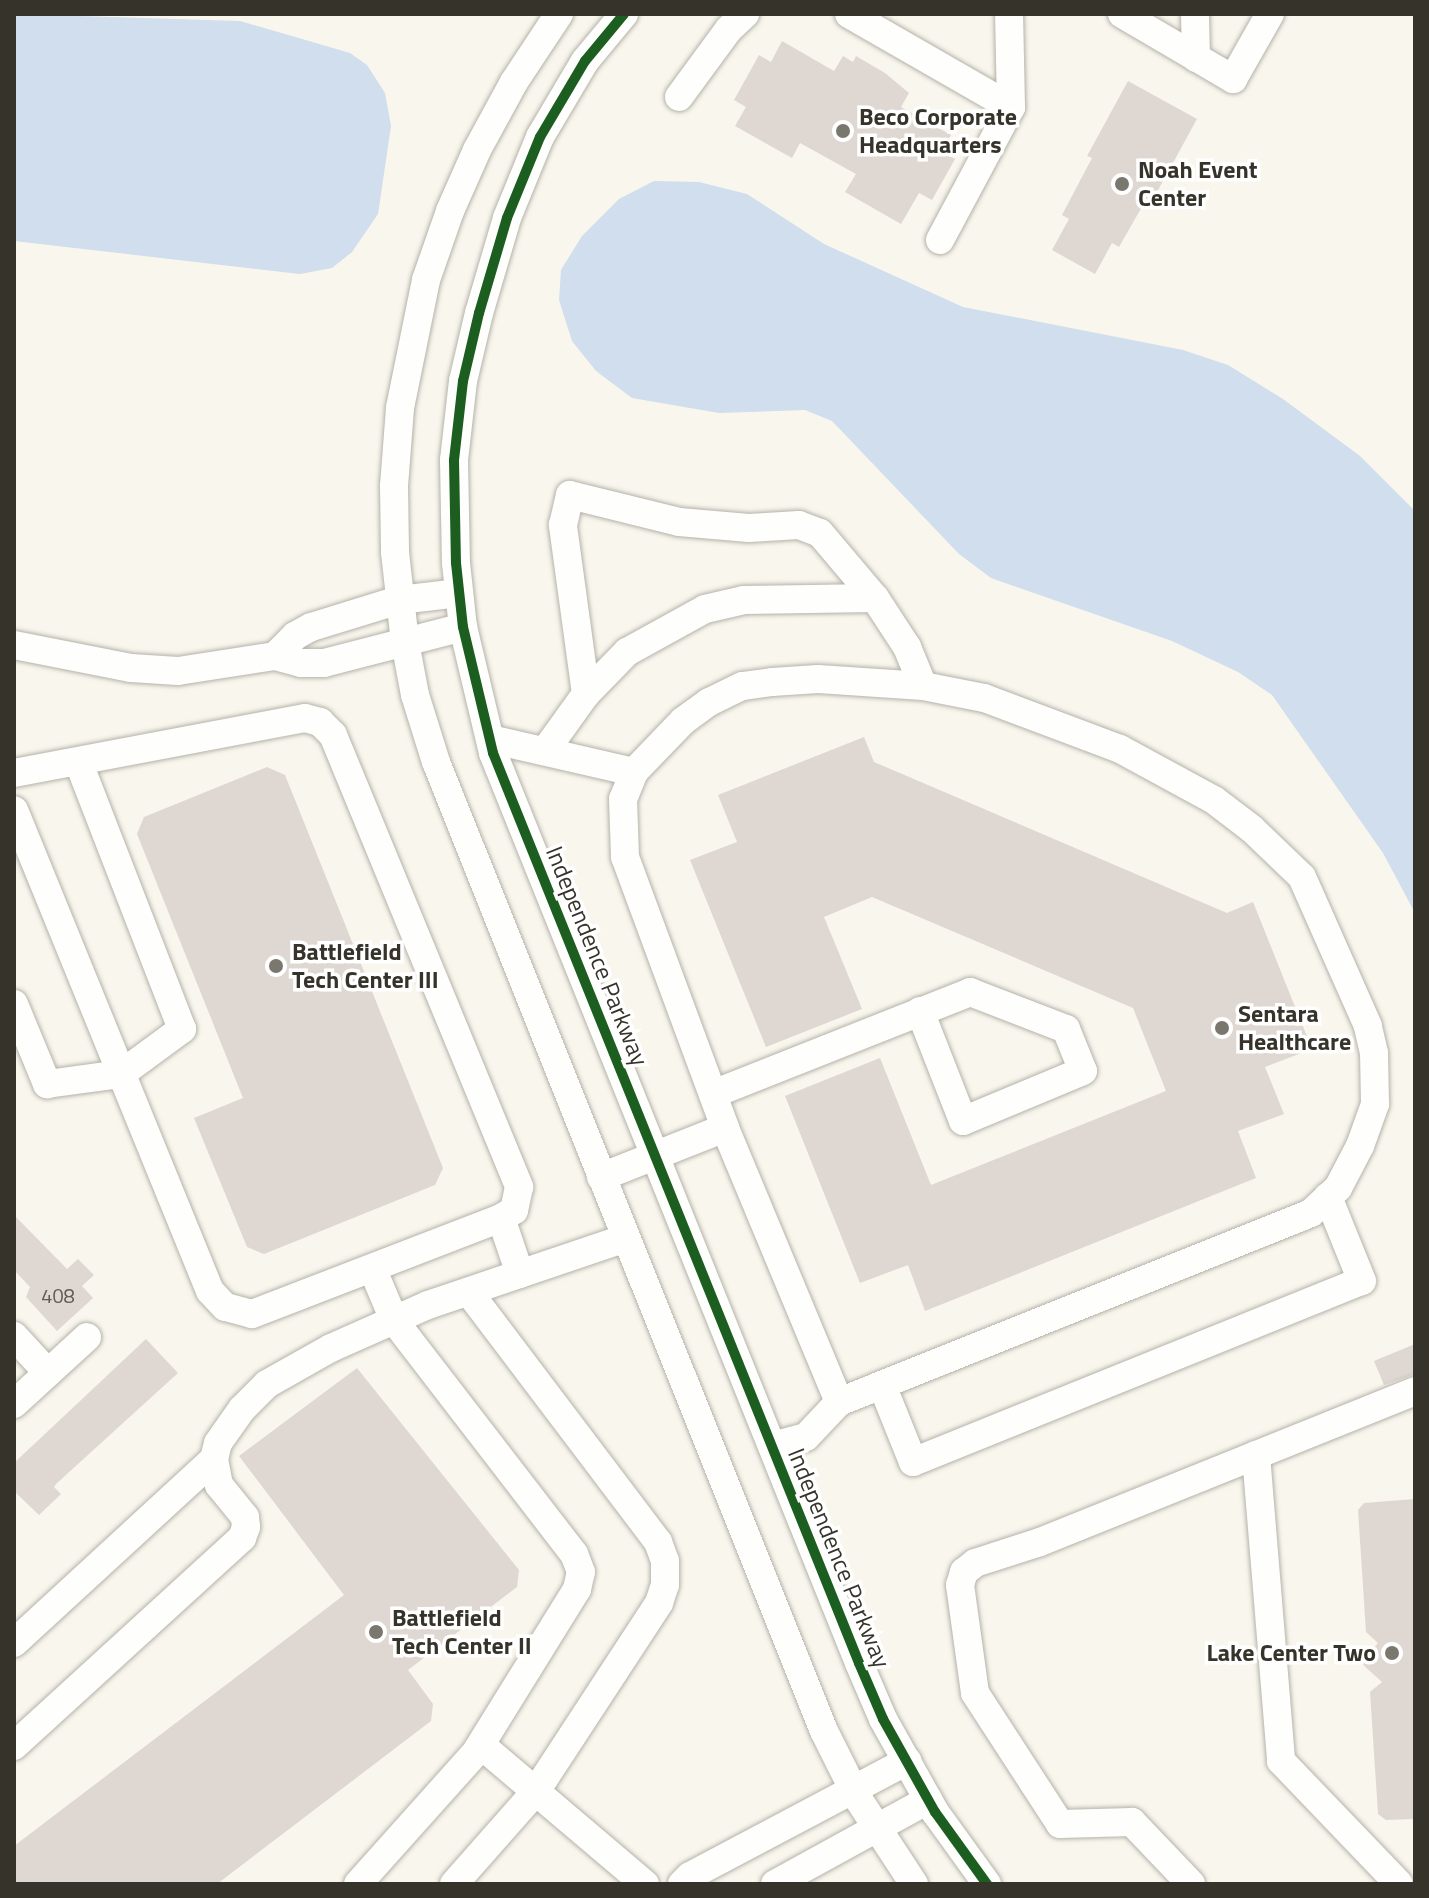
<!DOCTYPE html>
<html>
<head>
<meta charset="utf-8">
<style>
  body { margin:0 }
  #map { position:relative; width:1429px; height:1898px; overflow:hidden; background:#f9f6ed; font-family:"Titillium Web",sans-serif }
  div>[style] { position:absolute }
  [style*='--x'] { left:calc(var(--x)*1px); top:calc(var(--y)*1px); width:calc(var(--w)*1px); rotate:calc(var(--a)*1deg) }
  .water>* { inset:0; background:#d0deed }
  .building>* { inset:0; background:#dfd7d1 }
  .roads { filter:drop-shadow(0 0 2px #b5b2aa) drop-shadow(0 0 2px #b5b2aa) }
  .minor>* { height:28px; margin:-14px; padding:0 14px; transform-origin:14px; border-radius:14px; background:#fefefc }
  .cycleway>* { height:10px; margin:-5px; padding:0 5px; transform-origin:5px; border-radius:5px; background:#1b5e20 }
  .dots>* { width:22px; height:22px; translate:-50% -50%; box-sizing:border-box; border:4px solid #fff; border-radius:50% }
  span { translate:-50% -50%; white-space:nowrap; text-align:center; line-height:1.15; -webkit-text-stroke:7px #fff; paint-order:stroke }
  .number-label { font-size:20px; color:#605c54 }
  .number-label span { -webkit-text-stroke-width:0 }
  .poi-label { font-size:24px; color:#35332a; font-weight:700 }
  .left { translate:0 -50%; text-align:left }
  .right { translate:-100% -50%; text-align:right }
  .street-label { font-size:24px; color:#35332a }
  .frame { position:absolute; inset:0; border:16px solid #35332a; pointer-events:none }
</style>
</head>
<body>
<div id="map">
  <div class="water">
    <div style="clip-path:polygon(14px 14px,240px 21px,350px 53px,367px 65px,385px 93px,391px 126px,378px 214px,352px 252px,332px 268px,300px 274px,14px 241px)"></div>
    <div style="clip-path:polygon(654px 181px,699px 182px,747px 194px,824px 244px,963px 307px,1183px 350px,1228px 365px,1283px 399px,1360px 456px,1415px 511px,1415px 913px,1383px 853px,1272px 695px,1238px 672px,1172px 641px,991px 578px,959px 554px,832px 421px,805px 410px,719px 413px,632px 398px,596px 371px,572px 341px,559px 300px,561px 270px,582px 236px,619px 199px)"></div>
  </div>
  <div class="building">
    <div style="clip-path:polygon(782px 41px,834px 71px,843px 56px,853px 62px,856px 56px,885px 73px,909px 93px,901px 107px,951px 135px,942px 151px,955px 159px,932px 200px,919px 193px,901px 224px,845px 192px,856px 174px,800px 143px,792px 158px,735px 126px,746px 107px,734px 100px,759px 55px,771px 62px)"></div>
    <div style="clip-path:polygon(1128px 81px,1197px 119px,1157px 192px,1151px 191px,1119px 247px,1112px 243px,1095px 274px,1052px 250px,1069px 219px,1062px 215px,1092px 158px,1087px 156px)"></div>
    <div style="clip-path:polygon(864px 737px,874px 762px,1227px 913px,1253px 902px,1312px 1049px,1265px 1067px,1284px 1114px,1238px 1131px,1256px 1178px,925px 1311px,908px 1265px,860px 1283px,785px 1096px,880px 1058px,931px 1185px,1166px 1091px,1133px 1008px,872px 897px,824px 917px,862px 1009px,766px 1047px,690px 860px,737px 842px,718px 795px)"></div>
    <div style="clip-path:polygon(267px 767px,285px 775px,443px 1168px,435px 1185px,264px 1254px,247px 1247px,194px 1118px,243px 1098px,137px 834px,144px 817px)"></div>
    <div style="clip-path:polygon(14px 1215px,67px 1269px,78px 1259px,94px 1275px,82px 1286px,93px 1298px,57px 1331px,26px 1297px,30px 1287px,14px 1270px)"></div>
    <div style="clip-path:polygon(146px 1339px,178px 1373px,56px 1484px,54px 1487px,61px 1494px,39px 1515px,14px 1491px,14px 1463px)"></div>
    <div style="clip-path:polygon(1415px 1344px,1415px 1374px,1384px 1385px,1374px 1361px)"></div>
    <div style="clip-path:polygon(357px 1368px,519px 1570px,517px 1587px,408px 1670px,433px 1704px,431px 1721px,217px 1884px,14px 1884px,14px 1846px,344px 1595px,239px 1456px)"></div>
    <div style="clip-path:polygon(1415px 1499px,1415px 1819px,1386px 1820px,1378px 1814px,1370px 1692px,1382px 1682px,1361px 1663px,1378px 1643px,1366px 1632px,1358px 1510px,1364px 1503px)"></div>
  </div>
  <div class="roads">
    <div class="minor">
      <div style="--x:559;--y:14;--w:82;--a:123.5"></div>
      <div style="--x:514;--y:82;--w:77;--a:118.6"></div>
      <div style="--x:477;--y:150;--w:67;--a:113.9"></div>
      <div style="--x:450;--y:211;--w:73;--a:109.2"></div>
      <div style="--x:426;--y:280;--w:131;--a:101.5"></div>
      <div style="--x:400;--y:408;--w:78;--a:94.4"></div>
      <div style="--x:394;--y:486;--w:66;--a:89.1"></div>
      <div style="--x:395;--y:552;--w:91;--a:83.7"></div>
      <div style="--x:405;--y:642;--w:54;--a:79.3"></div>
      <div style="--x:415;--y:695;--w:70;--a:72.6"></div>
      <div style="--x:436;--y:762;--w:1044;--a:68.18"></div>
      <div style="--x:824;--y:1731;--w:74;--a:63.4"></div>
      <div style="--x:857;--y:1797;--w:104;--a:56.8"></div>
      <div style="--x:624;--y:14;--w:61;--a:129.7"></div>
      <div style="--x:585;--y:61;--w:88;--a:120.6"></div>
      <div style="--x:540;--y:137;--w:87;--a:112.2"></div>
      <div style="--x:507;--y:218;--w:99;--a:106.4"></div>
      <div style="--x:479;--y:313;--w:70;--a:103.2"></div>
      <div style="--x:463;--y:381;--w:80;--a:96.5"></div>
      <div style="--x:454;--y:460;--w:103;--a:88.9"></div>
      <div style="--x:456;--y:563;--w:64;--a:83.8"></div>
      <div style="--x:463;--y:627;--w:130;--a:76.6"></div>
      <div style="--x:493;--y:753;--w:981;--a:68.09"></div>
      <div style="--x:859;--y:1663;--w:61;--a:66.8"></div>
      <div style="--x:883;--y:1719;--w:107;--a:60.8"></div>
      <div style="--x:935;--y:1812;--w:89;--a:54.2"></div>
      <div style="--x:849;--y:14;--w:187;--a:29.9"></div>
      <div style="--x:1011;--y:107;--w:93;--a:-91.2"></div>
      <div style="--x:1122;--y:14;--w:129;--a:30.4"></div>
      <div style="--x:1233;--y:79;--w:75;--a:-60.4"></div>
      <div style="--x:1195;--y:14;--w:44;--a:88.7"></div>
      <div style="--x:679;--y:97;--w:84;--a:-53.7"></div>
      <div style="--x:729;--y:29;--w:22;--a:-43"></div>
      <div style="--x:940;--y:240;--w:151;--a:-61.9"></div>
      <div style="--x:459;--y:593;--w:60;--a:173.3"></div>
      <div style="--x:399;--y:600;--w:92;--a:162.9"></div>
      <div style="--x:311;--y:627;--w:18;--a:151"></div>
      <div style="--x:295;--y:636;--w:28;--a:135"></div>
      <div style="--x:275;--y:656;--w:27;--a:15"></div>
      <div style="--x:301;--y:663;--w:23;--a:0"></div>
      <div style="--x:324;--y:663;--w:144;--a:-14.5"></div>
      <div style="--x:14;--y:645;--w:119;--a:11.1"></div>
      <div style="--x:131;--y:668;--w:47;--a:3.7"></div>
      <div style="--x:178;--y:671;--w:98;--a:-8.8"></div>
      <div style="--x:586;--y:694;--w:171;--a:-97.8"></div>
      <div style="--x:563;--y:525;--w:31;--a:-77"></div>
      <div style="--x:570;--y:495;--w:112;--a:13.9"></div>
      <div style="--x:679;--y:522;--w:70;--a:4.9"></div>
      <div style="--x:749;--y:528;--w:50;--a:-3.4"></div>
      <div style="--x:799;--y:525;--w:22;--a:21"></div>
      <div style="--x:820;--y:533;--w:85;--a:49.8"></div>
      <div style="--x:875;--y:598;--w:59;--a:56.9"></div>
      <div style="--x:907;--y:647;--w:42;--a:67.7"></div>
      <div style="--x:490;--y:739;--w:148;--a:12.9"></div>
      <div style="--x:545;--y:751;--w:70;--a:-54.3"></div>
      <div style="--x:586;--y:694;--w:59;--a:-45.7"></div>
      <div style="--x:627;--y:652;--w:89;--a:-28.9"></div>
      <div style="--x:705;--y:609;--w:40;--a:-13"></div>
      <div style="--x:744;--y:600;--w:131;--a:-0.9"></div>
      <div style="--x:14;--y:773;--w:296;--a:-10.7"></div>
      <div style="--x:305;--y:718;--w:16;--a:15"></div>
      <div style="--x:320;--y:722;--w:18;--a:45"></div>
      <div style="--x:333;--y:735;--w:489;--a:67.6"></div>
      <div style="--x:519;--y:1187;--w:24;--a:102"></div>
      <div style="--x:514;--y:1210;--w:15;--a:148"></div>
      <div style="--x:501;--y:1218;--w:267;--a:158.9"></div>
      <div style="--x:252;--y:1314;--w:28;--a:-165"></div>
      <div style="--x:225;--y:1307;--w:22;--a:-133"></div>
      <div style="--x:210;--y:1291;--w:519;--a:-112.17"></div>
      <div style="--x:14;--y:1004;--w:87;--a:67.6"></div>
      <div style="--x:47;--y:1084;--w:75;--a:-7.7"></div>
      <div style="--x:121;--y:1074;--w:76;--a:-36.4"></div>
      <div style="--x:182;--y:1029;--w:287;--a:-111.2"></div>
      <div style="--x:713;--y:1094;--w:277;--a:-21.6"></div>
      <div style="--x:970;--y:992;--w:103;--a:21.1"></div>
      <div style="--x:1066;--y:1029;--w:45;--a:68"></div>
      <div style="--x:1083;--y:1071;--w:130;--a:157.4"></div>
      <div style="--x:963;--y:1121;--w:118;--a:-111.4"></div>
      <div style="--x:601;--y:1177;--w:133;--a:-21.6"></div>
      <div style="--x:725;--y:1128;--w:297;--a:67.4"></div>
      <div style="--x:839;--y:1402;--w:508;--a:-21.82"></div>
      <div style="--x:1311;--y:1213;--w:37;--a:-43"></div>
      <div style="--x:1338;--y:1188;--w:47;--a:-62.4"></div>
      <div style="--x:1360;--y:1146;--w:45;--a:-70.3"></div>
      <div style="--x:1375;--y:1104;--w:51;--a:-91.1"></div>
      <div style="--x:1374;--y:1053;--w:28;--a:-103"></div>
      <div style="--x:1368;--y:1026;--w:163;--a:-113.9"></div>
      <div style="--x:1302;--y:877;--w:69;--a:-136.2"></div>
      <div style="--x:1252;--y:829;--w:48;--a:-142.7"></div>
      <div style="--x:1214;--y:800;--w:107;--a:-151.5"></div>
      <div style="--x:1120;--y:749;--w:145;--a:-159.4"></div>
      <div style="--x:984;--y:698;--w:62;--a:-168.9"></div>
      <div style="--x:923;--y:686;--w:105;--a:-176.2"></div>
      <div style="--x:818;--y:679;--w:46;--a:176.3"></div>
      <div style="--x:772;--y:682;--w:30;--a:172"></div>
      <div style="--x:742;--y:686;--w:37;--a:154"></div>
      <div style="--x:709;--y:702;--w:32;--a:144"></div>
      <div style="--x:683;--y:721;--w:71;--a:133.9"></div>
      <div style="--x:634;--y:772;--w:29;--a:112"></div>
      <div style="--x:623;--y:799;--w:58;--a:88"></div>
      <div style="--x:625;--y:857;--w:289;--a:69.7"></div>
      <div style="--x:501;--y:1218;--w:59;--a:71.3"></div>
      <div style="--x:14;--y:1336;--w:50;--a:47.4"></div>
      <div style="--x:882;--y:1385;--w:83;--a:68.1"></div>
      <div style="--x:913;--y:1462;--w:484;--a:-22"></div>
      <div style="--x:1362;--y:1281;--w:91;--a:-112"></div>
      <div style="--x:14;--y:1404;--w:99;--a:-42.5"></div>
      <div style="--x:772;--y:1446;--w:35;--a:-15"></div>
      <div style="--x:806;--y:1437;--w:48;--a:-46.7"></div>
      <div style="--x:1256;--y:1455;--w:307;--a:85.3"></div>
      <div style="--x:1281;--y:1761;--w:170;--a:46.2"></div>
      <div style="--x:14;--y:1643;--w:272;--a:-42.6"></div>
      <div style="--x:481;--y:1745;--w:215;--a:40.3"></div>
      <div style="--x:14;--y:1746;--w:309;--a:-42.4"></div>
      <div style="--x:242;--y:1538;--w:12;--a:-70"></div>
      <div style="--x:246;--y:1527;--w:10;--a:-96"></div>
      <div style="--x:245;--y:1517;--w:41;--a:-129.1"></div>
      <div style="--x:219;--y:1485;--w:26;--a:-101"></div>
      <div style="--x:214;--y:1459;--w:16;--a:-76"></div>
      <div style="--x:218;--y:1443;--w:42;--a:-54.8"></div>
      <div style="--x:242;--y:1409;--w:35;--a:-45"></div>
      <div style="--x:267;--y:1384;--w:73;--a:-29.4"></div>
      <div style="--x:331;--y:1348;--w:106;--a:-23.9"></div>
      <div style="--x:428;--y:1305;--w:209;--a:-18.7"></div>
      <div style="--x:358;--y:1884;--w:177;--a:-48.2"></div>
      <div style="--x:476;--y:1752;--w:192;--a:-58.2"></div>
      <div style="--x:577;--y:1589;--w:17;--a:-77"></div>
      <div style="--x:581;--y:1572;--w:19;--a:-111"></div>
      <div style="--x:574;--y:1554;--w:295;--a:-127.6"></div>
      <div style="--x:394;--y:1320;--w:56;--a:-112.9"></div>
      <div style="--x:454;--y:1884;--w:124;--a:-48.6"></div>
      <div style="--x:536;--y:1791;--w:225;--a:-56.8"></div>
      <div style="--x:659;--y:1603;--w:19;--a:-72"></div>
      <div style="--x:665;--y:1585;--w:24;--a:-90"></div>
      <div style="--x:665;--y:1561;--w:20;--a:-110"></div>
      <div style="--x:658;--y:1542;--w:313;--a:-127.1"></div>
      <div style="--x:682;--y:1884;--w:11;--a:-45"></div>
      <div style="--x:690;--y:1876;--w:246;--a:-27.9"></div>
      <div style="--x:775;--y:1884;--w:175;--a:-28.8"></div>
      <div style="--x:1191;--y:1884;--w:86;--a:-133.6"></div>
      <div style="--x:1132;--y:1822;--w:72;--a:178.4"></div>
      <div style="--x:1060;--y:1824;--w:156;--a:-123"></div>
      <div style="--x:975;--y:1693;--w:109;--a:-97.9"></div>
      <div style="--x:960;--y:1585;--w:14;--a:-73"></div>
      <div style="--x:964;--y:1572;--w:14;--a:-39"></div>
      <div style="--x:975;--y:1563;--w:68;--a:-17.9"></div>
      <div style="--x:1040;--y:1542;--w:404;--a:-21.9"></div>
    </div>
  </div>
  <div class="cycleway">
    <div style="--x:624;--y:14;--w:61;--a:129.7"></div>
    <div style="--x:585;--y:61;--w:88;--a:120.6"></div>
    <div style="--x:540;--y:137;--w:87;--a:112.2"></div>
    <div style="--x:507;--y:218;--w:99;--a:106.4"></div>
    <div style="--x:479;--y:313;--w:70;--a:103.2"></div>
    <div style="--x:463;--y:381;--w:80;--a:96.5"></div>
    <div style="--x:454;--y:460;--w:103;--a:88.9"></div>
    <div style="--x:456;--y:563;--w:64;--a:83.8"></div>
    <div style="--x:463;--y:627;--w:130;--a:76.6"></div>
    <div style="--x:493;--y:753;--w:981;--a:68.09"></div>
    <div style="--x:859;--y:1663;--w:61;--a:66.8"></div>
    <div style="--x:883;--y:1719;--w:107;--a:60.8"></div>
    <div style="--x:935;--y:1812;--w:89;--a:54.2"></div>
  </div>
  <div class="dots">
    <div style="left:843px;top:131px;background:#7a776e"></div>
    <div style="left:1122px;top:184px;background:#7a776e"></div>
    <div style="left:276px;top:966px;background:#7a776e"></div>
    <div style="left:1222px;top:1028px;background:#7a776e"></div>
    <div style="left:376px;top:1632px;background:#7a776e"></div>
    <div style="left:1392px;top:1653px;background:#7a776e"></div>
  </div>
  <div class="number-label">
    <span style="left:58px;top:1295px">408</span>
  </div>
  <div class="poi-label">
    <span class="left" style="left:859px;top:131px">Beco Corporate<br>Headquarters</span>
    <span class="left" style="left:1138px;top:184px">Noah Event<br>Center</span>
    <span class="left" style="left:292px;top:966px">Battlefield<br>Tech Center III</span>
    <span class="left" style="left:1238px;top:1028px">Sentara<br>Healthcare</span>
    <span class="left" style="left:392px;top:1632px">Battlefield<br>Tech Center II</span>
    <span class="right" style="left:1376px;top:1653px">Lake Center Two</span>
  </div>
  <div class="street-label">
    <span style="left:597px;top:956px;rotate:68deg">Independence Parkway</span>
    <span style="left:839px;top:1558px;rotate:68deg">Independence Parkway</span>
  </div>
  <div class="frame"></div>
</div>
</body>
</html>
